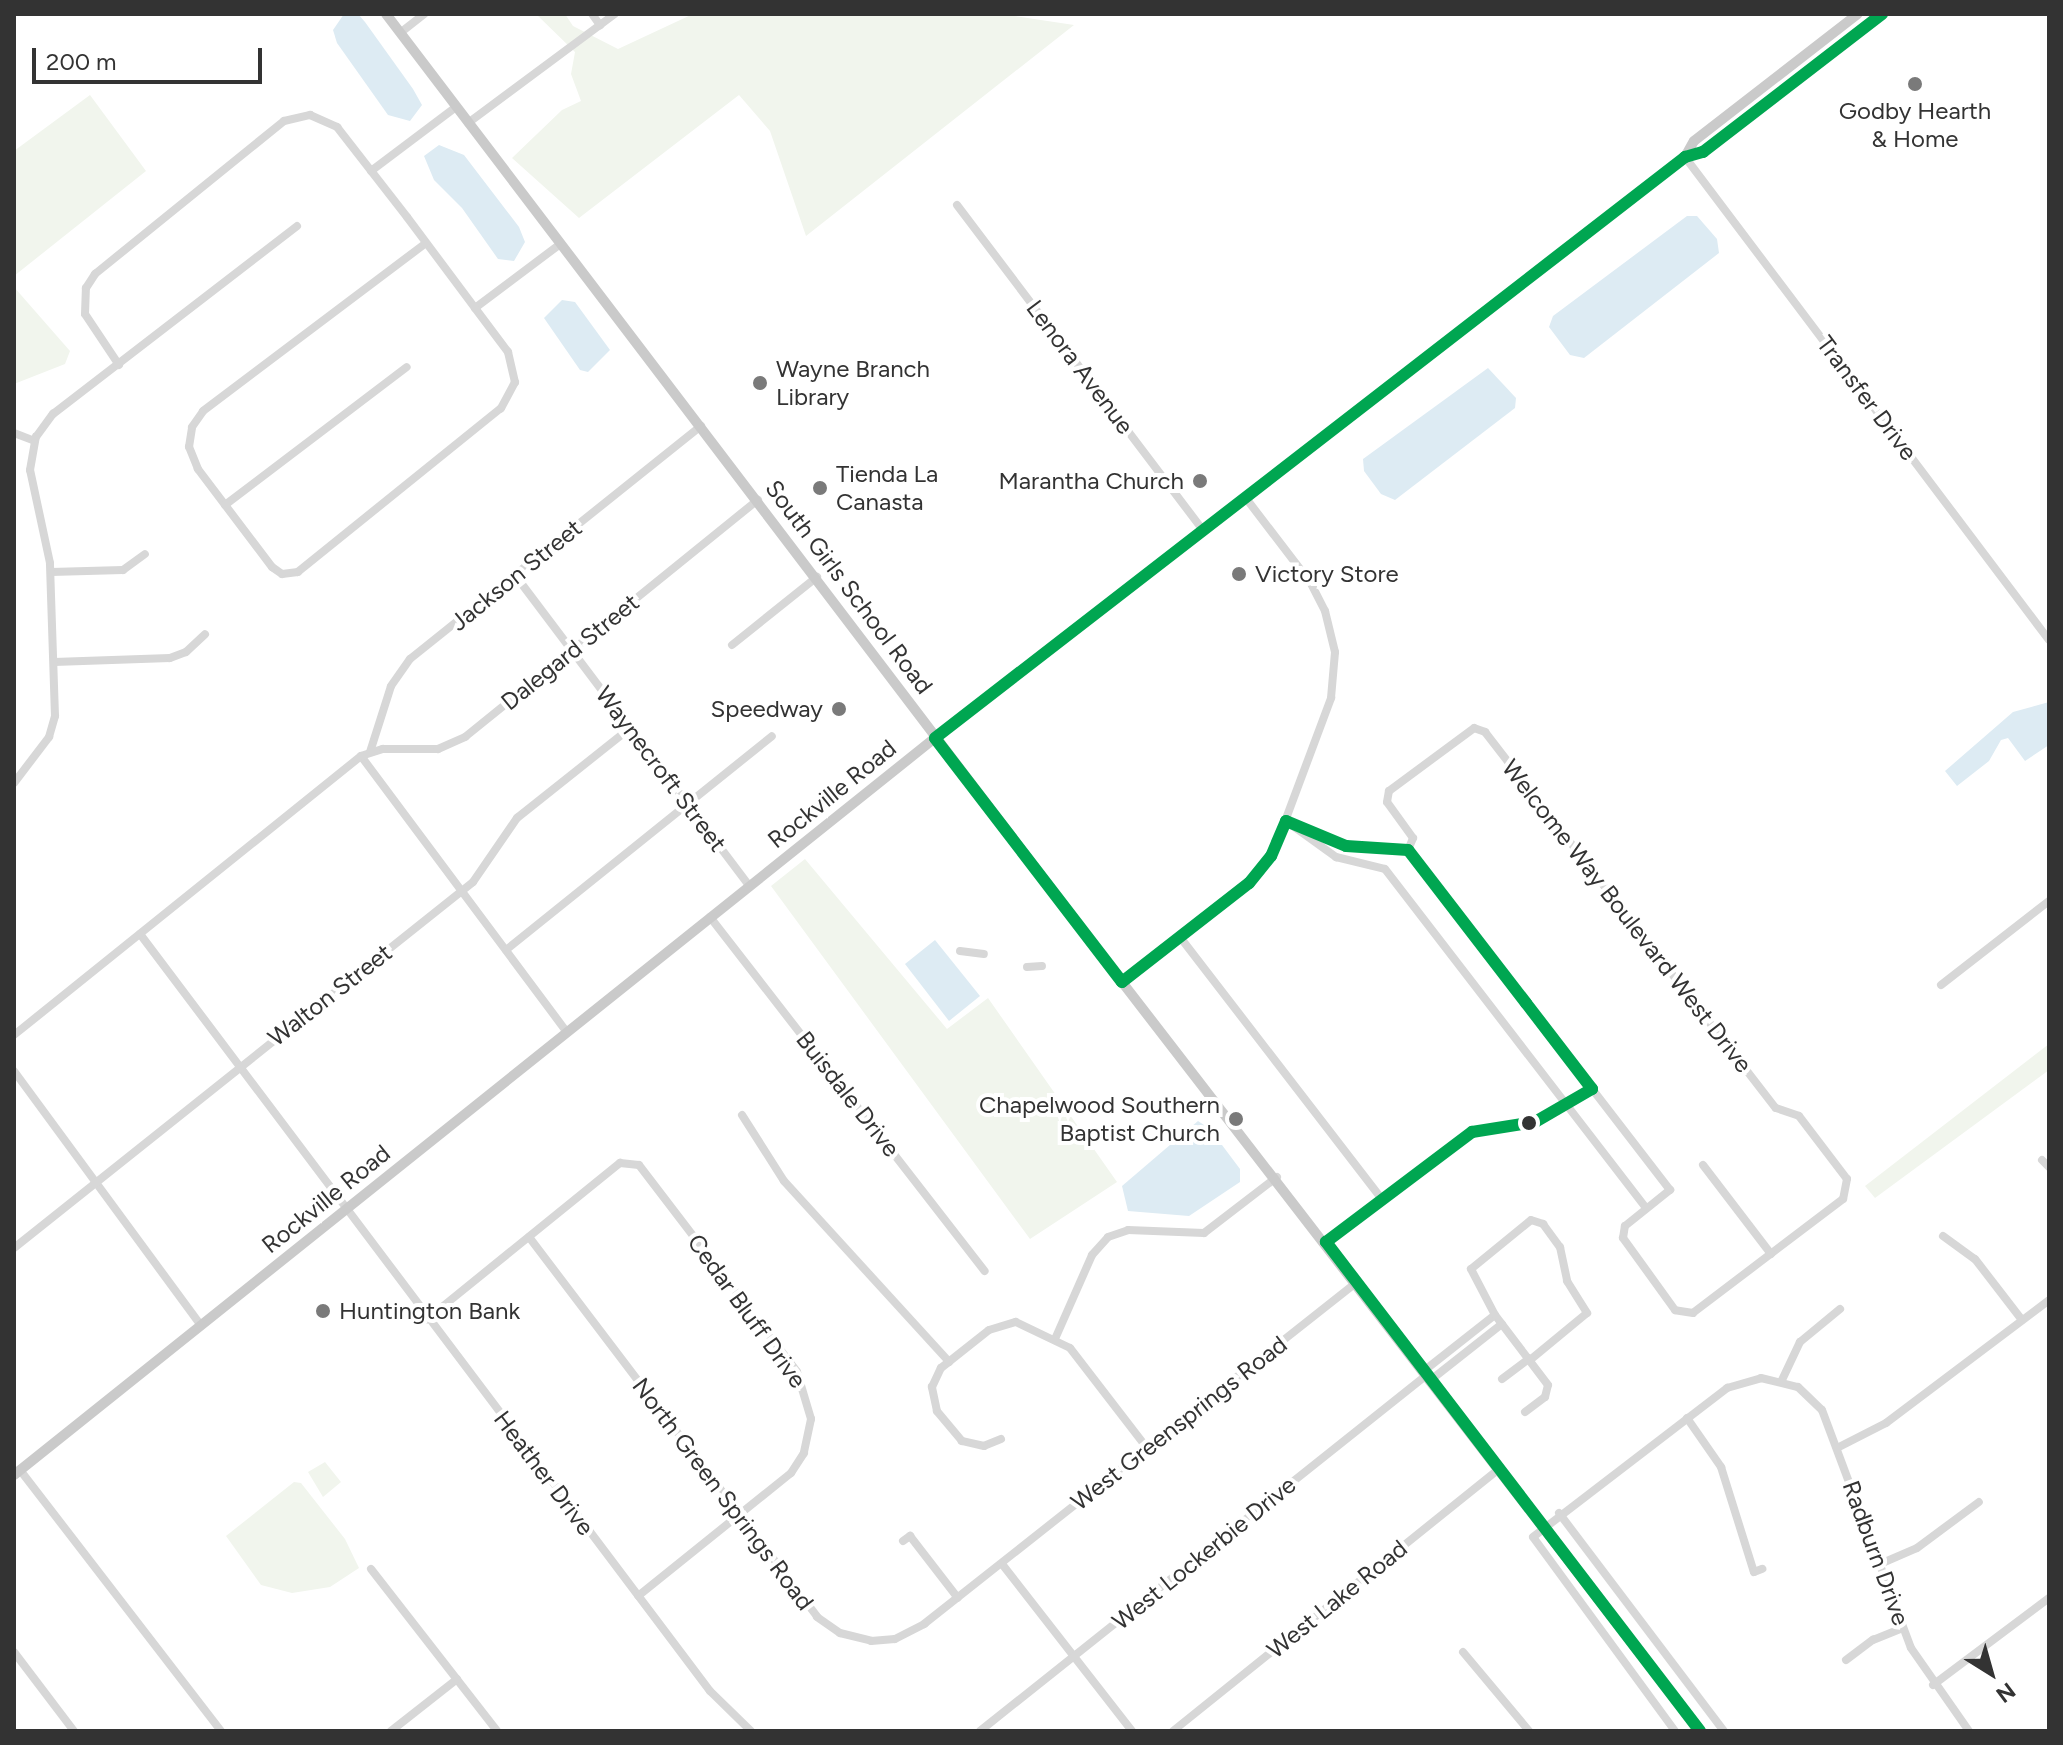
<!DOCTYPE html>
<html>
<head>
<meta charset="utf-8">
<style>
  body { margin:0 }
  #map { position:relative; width:2063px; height:1745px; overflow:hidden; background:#fff; font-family:Figtree,sans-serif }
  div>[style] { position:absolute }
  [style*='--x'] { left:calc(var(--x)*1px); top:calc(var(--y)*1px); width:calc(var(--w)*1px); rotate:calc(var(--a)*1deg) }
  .green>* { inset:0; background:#f1f5ed }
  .water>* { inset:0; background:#ddebf3 }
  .minor>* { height:8px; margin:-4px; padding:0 4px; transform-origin:4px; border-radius:4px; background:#d7d7d7 }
  .major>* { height:10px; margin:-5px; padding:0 5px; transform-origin:5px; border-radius:5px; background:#cacaca }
  .bus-1>* { height:12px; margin:-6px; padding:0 6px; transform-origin:6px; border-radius:6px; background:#00a651 }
  .dots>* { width:22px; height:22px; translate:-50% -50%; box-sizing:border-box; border:4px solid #fff; border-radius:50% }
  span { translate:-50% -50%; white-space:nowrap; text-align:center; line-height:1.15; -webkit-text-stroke:8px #fff; paint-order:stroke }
  .poi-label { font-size:24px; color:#333 }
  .left { translate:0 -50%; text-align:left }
  .right { translate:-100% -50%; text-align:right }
  .street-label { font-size:24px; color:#333 }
  .frame { position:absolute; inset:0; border:16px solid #333; pointer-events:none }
  .north { position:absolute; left:1951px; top:1633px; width:80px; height:80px; -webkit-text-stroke:6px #fff; paint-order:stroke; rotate:143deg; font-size:22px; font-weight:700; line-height:32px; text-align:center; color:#333 }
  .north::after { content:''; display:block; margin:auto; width:28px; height:36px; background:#333; clip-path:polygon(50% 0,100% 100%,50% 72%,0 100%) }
  .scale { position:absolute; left:32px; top:48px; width:230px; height:36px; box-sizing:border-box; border:4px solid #333; border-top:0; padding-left:10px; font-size:24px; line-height:28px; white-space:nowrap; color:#333; -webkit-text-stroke:6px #fff; paint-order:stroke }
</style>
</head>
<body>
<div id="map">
  <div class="green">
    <div style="clip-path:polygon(536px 14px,565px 14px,573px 26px,618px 49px,693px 14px,1002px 14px,1074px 25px,806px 236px,770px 131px,739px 95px,579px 218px,512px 158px,562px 110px,581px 101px,571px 74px,575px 52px)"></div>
    <div style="clip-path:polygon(90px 95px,146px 171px,14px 276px,14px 151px)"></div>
    <div style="clip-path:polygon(14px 287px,70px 351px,65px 364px,14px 384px)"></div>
    <div style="clip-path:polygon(805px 859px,947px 1029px,988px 998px,1117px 1182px,1030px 1239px,771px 886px)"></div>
    <div style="clip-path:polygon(2049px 1044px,2049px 1070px,1875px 1198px,1865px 1186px)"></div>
    <div style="clip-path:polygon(325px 1462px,341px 1482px,323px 1497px,308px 1472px)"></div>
    <div style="clip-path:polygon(294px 1482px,301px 1483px,345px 1539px,359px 1568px,330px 1587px,292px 1593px,261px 1585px,226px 1536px)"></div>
  </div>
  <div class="water">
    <div style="clip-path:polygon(344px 14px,358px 14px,365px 22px,413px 89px,422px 105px,410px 121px,388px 115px,337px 43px,333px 30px)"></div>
    <div style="clip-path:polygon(439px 145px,464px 155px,519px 227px,525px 242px,514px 261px,498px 259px,462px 208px,434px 180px,424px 156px)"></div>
    <div style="clip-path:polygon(1687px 216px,1697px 216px,1717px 239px,1719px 253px,1584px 358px,1570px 355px,1549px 327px,1553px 316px)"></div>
    <div style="clip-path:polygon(562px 300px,575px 302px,610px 350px,588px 372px,580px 370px,544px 318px)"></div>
    <div style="clip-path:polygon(1488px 368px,1516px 398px,1515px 408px,1395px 500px,1381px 494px,1364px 471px,1363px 459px)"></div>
    <div style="clip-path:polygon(2049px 702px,2049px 745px,2025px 761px,2008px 738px,2001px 740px,1989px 761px,1957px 786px,1945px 771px,2013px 712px)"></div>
    <div style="clip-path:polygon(935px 940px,980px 996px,949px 1021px,905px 964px)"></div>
    <div style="clip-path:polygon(1198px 1121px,1210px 1129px,1240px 1169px,1240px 1182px,1189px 1216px,1128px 1211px,1122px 1186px)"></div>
  </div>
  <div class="minor">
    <div style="--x:592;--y:14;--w:14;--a:54"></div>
    <div style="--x:400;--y:33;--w:31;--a:-38"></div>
    <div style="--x:468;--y:123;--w:183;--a:-36.6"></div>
    <div style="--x:1685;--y:157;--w:605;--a:53"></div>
    <div style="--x:371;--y:171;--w:106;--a:-37"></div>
    <div style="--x:957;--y:205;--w:408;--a:52.9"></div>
    <div style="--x:475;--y:308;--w:105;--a:-36.9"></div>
    <div style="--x:119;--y:365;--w:61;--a:-123.7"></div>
    <div style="--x:85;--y:314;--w:26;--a:-88"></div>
    <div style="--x:86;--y:288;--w:17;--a:-57"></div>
    <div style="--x:95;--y:274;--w:243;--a:-39"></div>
    <div style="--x:284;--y:121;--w:27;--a:-13"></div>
    <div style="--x:310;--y:115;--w:30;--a:24"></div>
    <div style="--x:337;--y:127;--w:114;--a:52.1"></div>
    <div style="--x:407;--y:217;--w:114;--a:53.2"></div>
    <div style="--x:475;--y:308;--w:55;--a:53.1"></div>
    <div style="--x:508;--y:352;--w:31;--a:77"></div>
    <div style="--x:515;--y:382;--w:30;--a:118"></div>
    <div style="--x:501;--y:408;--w:261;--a:141.1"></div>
    <div style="--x:298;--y:572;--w:16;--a:173"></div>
    <div style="--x:282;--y:574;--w:12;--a:-145"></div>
    <div style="--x:272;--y:567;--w:123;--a:-127.1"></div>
    <div style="--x:198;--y:469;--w:24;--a:-112"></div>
    <div style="--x:189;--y:447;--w:20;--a:-81"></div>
    <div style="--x:192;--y:427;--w:19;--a:-55"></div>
    <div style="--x:203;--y:411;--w:279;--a:-37"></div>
    <div style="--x:14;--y:433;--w:22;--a:21"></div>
    <div style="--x:225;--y:505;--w:228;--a:-37.2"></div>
    <div style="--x:51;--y:572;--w:72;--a:-1.6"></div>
    <div style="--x:123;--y:570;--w:27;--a:-36"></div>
    <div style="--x:515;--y:575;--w:389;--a:53"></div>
    <div style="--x:732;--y:645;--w:109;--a:-38.7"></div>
    <div style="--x:54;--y:662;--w:116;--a:-2"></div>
    <div style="--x:170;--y:658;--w:17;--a:-21"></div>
    <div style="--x:186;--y:652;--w:26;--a:-43"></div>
    <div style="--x:1474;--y:728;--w:12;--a:20"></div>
    <div style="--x:1485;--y:732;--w:475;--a:52.3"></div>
    <div style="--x:1776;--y:1108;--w:24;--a:19"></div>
    <div style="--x:1799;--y:1116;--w:79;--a:52.7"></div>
    <div style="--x:1847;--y:1179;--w:20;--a:101"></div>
    <div style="--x:1843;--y:1199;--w:188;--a:142.8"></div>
    <div style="--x:1693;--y:1313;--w:18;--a:-171"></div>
    <div style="--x:1675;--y:1310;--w:89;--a:-125.8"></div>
    <div style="--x:1623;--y:1238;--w:12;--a:-81"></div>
    <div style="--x:1625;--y:1226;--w:58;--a:-38.7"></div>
    <div style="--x:1670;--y:1190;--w:429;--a:-127.6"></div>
    <div style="--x:1408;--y:850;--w:13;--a:-67"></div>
    <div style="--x:1413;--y:838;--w:44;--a:-125.8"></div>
    <div style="--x:1387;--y:802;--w:11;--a:-80"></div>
    <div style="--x:1389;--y:791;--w:106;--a:-36.5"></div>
    <div style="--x:370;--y:752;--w:69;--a:-72.3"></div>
    <div style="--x:391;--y:686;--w:33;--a:-55"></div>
    <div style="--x:410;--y:659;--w:373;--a:-38.7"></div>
    <div style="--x:361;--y:756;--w:344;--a:53.3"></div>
    <div style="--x:14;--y:783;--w:58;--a:-52.7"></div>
    <div style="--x:49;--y:737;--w:22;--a:-74"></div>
    <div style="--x:55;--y:716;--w:153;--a:-91.9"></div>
    <div style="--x:50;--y:563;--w:95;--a:-102.1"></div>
    <div style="--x:30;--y:470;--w:34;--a:-80"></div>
    <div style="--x:36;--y:437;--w:29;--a:-54"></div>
    <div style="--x:53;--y:414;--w:308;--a:-37.6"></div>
    <div style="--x:1286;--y:821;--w:62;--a:35.8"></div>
    <div style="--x:1336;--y:857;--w:50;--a:13.8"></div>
    <div style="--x:1385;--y:869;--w:428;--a:52.4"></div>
    <div style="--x:1286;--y:821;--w:65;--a:22.6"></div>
    <div style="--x:1346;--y:846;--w:62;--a:3.7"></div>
    <div style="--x:710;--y:917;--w:448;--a:52.2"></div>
    <div style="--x:140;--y:934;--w:948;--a:53.02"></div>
    <div style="--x:710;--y:1691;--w:57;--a:44.3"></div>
    <div style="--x:1180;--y:937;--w:331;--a:52.4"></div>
    <div style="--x:506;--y:950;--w:341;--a:-38.8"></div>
    <div style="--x:960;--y:951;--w:24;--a:7"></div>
    <div style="--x:1027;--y:967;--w:15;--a:-4"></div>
    <div style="--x:1122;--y:982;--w:178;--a:-38.6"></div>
    <div style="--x:1261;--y:871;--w:35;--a:-61"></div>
    <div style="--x:1278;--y:840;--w:152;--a:-69.5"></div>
    <div style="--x:1331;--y:698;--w:46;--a:-85"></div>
    <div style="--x:1335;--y:652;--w:42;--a:-103.7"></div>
    <div style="--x:1325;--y:611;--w:33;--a:-117"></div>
    <div style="--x:1310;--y:582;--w:107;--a:-127.4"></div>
    <div style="--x:1941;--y:985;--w:137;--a:-37.9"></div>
    <div style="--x:14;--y:1035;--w:445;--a:-38.8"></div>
    <div style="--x:361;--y:756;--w:23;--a:-18"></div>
    <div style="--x:383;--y:749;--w:55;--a:0"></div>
    <div style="--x:438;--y:749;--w:30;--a:-24"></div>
    <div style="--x:465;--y:737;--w:377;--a:-39"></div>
    <div style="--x:14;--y:1071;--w:316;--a:53.7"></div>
    <div style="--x:742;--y:1115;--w:78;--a:57.5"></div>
    <div style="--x:784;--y:1181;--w:245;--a:47.6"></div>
    <div style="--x:2042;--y:1160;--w:10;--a:45"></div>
    <div style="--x:1703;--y:1165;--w:112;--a:52.6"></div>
    <div style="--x:1943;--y:1236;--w:39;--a:36"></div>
    <div style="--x:1975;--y:1259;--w:77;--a:52.4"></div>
    <div style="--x:529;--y:1237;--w:477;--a:52.8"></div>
    <div style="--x:817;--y:1617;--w:28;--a:35"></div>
    <div style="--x:840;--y:1633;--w:32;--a:14"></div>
    <div style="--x:871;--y:1641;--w:24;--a:-5"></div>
    <div style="--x:895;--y:1639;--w:33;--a:-27"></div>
    <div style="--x:924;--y:1624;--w:552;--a:-38.3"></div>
    <div style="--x:1326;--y:1242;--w:183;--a:-37"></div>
    <div style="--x:1472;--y:1132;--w:64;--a:-9"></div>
    <div style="--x:1535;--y:1122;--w:66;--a:-30.1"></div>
    <div style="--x:14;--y:1248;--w:587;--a:-38.57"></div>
    <div style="--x:473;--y:882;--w:78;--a:-55.5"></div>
    <div style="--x:517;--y:818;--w:144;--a:-38.5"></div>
    <div style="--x:426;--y:1320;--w:250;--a:-39"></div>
    <div style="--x:620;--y:1163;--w:19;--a:6"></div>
    <div style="--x:639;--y:1165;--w:260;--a:52.6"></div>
    <div style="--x:797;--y:1372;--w:49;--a:73.4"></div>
    <div style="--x:811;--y:1419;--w:35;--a:102"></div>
    <div style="--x:804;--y:1453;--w:24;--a:123"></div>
    <div style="--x:791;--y:1473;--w:196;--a:141.2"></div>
    <div style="--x:1055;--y:1339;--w:92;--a:-66.2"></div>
    <div style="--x:1092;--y:1255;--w:24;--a:-48"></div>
    <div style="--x:1108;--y:1237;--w:21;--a:-19"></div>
    <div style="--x:1128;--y:1230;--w:76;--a:2.3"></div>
    <div style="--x:1204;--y:1233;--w:92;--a:-37.5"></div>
    <div style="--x:1425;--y:1370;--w:89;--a:-38.2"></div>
    <div style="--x:1432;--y:1379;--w:89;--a:-38.2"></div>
    <div style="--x:1502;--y:1379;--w:34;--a:-37"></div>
    <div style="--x:1782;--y:1380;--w:42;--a:-64.7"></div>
    <div style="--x:1800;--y:1342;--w:52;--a:-39.5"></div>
    <div style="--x:1525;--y:1412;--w:25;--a:-37"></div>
    <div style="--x:1545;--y:1397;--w:12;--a:-76"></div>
    <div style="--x:1548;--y:1385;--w:88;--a:-127.1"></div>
    <div style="--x:1495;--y:1315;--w:52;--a:-117.6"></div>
    <div style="--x:1471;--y:1269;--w:77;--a:-39.2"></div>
    <div style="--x:1531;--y:1220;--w:13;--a:18"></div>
    <div style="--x:1543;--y:1224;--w:29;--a:54"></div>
    <div style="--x:1560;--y:1247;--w:35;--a:78"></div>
    <div style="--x:1567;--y:1281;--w:38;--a:58"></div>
    <div style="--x:1587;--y:1313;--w:74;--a:140.5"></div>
    <div style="--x:1687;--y:1418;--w:60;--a:55.2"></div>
    <div style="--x:1721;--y:1467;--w:110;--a:72.6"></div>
    <div style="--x:1754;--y:1572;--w:9;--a:-21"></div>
    <div style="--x:1001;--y:1439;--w:18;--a:158"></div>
    <div style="--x:984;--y:1446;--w:23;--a:-167"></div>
    <div style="--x:962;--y:1441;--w:39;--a:-130"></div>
    <div style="--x:937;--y:1411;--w:25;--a:-102"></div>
    <div style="--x:932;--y:1387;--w:21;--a:-65"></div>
    <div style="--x:941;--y:1368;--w:61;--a:-38.4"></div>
    <div style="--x:989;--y:1330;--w:28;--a:-17"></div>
    <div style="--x:1016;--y:1322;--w:60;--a:25.7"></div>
    <div style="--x:1070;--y:1348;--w:126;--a:52.4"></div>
    <div style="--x:1837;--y:1448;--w:55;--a:-27"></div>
    <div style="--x:1886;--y:1423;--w:204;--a:-37"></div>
    <div style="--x:20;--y:1470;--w:329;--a:52.4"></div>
    <div style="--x:1559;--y:1513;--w:273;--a:52.9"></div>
    <div style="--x:903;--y:1541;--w:9;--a:-36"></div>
    <div style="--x:910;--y:1536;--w:78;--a:52.3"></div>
    <div style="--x:1002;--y:1564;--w:212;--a:52.1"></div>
    <div style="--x:1880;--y:1564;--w:40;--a:-23.4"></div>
    <div style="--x:1917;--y:1548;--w:77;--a:-36.6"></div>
    <div style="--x:371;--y:1569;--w:205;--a:52.1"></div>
    <div style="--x:14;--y:1652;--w:99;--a:52.8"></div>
    <div style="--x:1463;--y:1652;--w:103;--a:50.1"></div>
    <div style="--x:1846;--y:1660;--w:34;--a:-37"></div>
    <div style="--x:1873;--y:1640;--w:32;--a:-22"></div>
    <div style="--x:1933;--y:1685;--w:145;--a:-36.9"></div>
    <div style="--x:391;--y:1731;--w:84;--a:-38.2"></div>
    <div style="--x:980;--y:1731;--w:573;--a:-38.55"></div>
    <div style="--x:1173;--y:1731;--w:420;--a:-38.8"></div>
    <div style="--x:1675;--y:1731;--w:240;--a:-126.2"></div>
    <div style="--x:1533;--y:1537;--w:245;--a:-37.5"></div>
    <div style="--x:1727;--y:1388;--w:35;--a:-16"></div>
    <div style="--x:1761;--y:1378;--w:38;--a:14"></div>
    <div style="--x:1798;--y:1387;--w:33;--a:44"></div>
    <div style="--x:1822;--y:1410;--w:254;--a:69.5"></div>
    <div style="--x:1911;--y:1648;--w:101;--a:55.1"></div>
  </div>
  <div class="major">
    <div style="--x:386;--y:14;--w:1216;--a:52.75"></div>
    <div style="--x:1122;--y:982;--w:946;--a:52.34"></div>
    <div style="--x:1685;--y:157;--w:19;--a:-16"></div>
    <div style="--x:1703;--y:152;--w:226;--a:-37.6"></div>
    <div style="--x:14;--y:1475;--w:1180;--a:-38.67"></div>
    <div style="--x:935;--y:738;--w:949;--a:-37.76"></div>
    <div style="--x:1685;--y:157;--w:18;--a:-61"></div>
    <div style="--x:1694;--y:141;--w:207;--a:-37.8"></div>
  </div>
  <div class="bus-1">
    <div style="--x:1700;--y:1731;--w:616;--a:-127.41"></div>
    <div style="--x:1326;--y:1242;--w:183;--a:-37"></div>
    <div style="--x:1472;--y:1132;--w:64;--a:-9"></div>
    <div style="--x:1535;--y:1122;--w:66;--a:-30.1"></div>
    <div style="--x:1592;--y:1089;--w:108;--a:-127.5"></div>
    <div style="--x:1526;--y:1003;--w:193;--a:-127.6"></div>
    <div style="--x:1408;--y:850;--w:62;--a:-176.3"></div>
    <div style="--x:1346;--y:846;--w:65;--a:-157.4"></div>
    <div style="--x:1286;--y:821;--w:38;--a:113"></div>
    <div style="--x:1271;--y:856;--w:35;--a:129"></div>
    <div style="--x:1249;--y:883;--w:161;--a:142.1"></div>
    <div style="--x:1122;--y:982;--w:307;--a:-127.5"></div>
    <div style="--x:935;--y:738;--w:949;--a:-37.76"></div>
    <div style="--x:1685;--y:157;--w:19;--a:-16"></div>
    <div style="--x:1703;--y:152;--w:226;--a:-37.6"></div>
  </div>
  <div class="dots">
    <div style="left:1915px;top:84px;background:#7a7a7a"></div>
    <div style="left:760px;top:383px;background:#7a7a7a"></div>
    <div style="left:1200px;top:481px;background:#7a7a7a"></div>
    <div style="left:820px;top:488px;background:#7a7a7a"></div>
    <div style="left:1239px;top:574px;background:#7a7a7a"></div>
    <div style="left:839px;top:709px;background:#7a7a7a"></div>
    <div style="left:1236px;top:1119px;background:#7a7a7a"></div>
    <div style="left:1529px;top:1123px;background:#333"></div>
    <div style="left:323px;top:1311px;background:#7a7a7a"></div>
  </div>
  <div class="poi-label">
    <span style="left:1915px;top:125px">Godby Hearth<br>&amp; Home</span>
    <span class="left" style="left:776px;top:383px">Wayne Branch<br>Library</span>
    <span class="left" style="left:836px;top:488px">Tienda La<br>Canasta</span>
    <span class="right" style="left:1184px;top:481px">Marantha Church</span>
    <span class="left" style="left:1255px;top:574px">Victory Store</span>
    <span class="right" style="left:823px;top:709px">Speedway</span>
    <span class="right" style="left:1220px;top:1119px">Chapelwood Southern<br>Baptist Church</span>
    <span class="left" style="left:339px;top:1311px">Huntington Bank</span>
  </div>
  <div class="street-label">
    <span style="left:1080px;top:367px;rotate:53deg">Lenora Avenue</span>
    <span style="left:1867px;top:398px;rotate:53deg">Transfer Drive</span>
    <span style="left:516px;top:575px;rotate:-39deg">Jackson Street</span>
    <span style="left:849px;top:587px;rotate:53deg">South Girls School Road</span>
    <span style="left:570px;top:652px;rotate:-39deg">Dalegard Street</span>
    <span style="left:661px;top:769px;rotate:53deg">Waynecroft Street</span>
    <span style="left:832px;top:794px;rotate:-39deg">Rockville Road</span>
    <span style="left:1627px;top:916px;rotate:52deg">Welcome Way Boulevard West Drive</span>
    <span style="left:330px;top:995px;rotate:-38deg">Walton Street</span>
    <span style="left:848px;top:1094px;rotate:52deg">Buisdale Drive</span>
    <span style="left:326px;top:1199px;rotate:-39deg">Rockville Road</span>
    <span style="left:747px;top:1311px;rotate:54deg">Cedar Bluff Drive</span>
    <span style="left:1179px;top:1423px;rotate:-38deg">West Greensprings Road</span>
    <span style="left:544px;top:1473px;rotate:53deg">Heather Drive</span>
    <span style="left:723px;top:1494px;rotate:53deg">North Green Springs Road</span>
    <span style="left:1204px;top:1553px;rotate:-39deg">West Lockerbie Drive</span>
    <span style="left:1876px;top:1553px;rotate:70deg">Radburn Drive</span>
    <span style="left:1337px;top:1599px;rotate:-39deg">West Lake Road</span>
  </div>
  <div class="frame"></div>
  <div class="north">N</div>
  <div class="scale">200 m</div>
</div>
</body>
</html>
